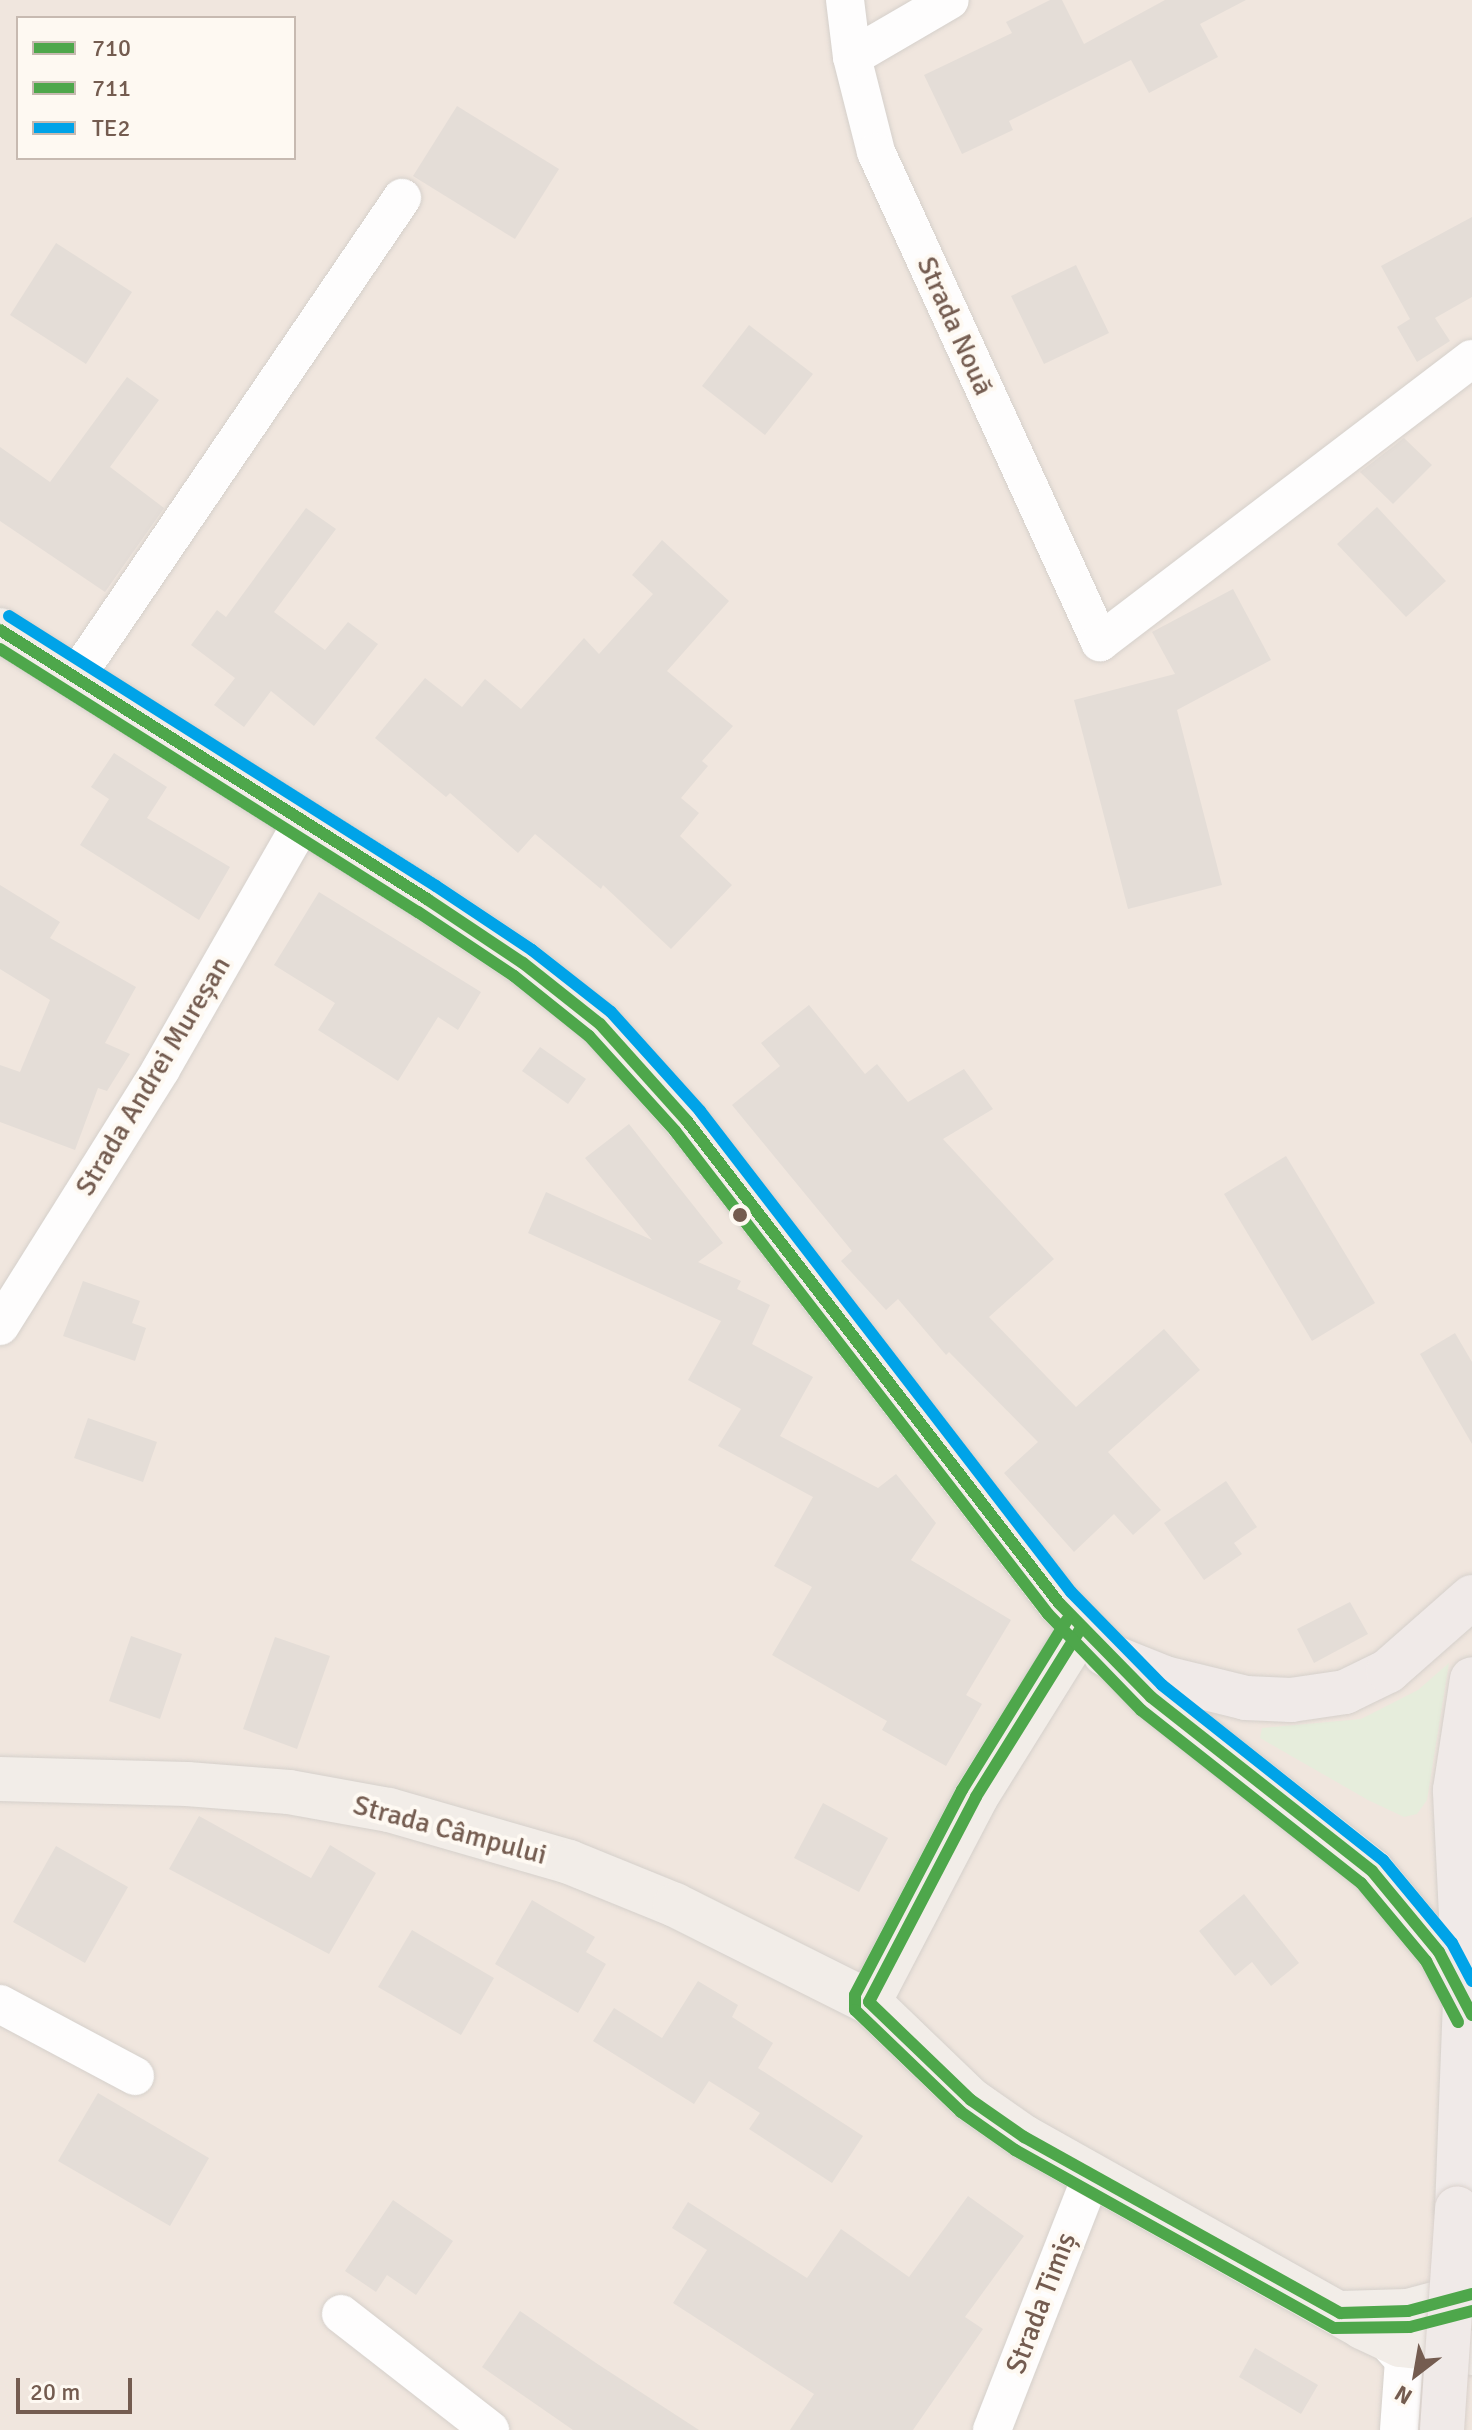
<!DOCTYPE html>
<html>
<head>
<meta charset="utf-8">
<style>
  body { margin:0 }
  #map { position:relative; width:1472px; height:2430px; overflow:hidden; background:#f8f4f0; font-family:Signika,sans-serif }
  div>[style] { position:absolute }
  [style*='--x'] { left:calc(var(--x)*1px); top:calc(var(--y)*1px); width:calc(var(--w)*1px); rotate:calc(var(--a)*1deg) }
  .residential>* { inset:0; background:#f0e6de }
  .green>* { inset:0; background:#e6eddc }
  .building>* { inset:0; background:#e4ddd7 }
  .roads { filter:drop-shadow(0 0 2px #d5d0cb) drop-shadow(0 0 2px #d5d0cb) }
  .minor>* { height:38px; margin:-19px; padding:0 19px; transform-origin:19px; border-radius:19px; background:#fefdfd }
  .major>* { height:44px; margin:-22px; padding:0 22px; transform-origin:22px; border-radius:22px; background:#f2ede8 }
  .highway>* { height:44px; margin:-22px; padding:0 22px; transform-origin:22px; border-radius:22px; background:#f0eae8 }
  .bridges { filter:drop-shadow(0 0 2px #d9d1cc) drop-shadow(0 0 2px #d9d1cc) }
  .highway-bridge>* { height:44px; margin:-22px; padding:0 22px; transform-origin:22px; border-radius:22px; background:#f0eae8 }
  .bus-1>* { height:12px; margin:-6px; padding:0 6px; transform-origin:6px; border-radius:6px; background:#4ea74b }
  .bus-2>* { height:12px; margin:-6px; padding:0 6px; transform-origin:6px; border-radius:6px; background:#4ea74b }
  .bus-3>* { height:12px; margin:-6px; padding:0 6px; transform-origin:6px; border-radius:6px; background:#00a3e8 }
  .dots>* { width:22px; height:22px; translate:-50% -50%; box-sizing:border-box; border:4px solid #fef9f2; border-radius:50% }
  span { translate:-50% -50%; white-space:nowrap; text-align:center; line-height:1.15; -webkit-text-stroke:8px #fef9f2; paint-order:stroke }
  .street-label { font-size:28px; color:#745c50 }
  .legend { position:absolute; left:16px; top:16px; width:280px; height:144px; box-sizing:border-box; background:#fef9f2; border:2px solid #c7bab1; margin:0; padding:10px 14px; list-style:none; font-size:24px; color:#745c50 }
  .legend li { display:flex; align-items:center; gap:16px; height:40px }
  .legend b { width:40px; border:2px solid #c7bab1 }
  .north { position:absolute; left:1376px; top:2334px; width:80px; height:80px; -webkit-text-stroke:6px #fef9f2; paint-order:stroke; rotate:211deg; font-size:22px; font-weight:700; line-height:32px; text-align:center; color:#745c50 }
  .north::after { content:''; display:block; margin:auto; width:28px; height:36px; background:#745c50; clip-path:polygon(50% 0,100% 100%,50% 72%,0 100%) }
  .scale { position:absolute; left:16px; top:2378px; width:116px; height:36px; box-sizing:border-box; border:4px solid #745c50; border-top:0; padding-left:10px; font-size:24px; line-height:28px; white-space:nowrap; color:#745c50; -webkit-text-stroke:6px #fef9f2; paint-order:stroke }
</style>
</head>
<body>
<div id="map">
  <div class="residential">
    <div style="clip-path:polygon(evenodd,0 0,1472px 0,1472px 2430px,0 2430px,0 0,18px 18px,294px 18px,294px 158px,18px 158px,18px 18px)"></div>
  </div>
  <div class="green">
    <div style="clip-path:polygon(1449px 1663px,1427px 1800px,1417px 1814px,1404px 1817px,1368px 1800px,1260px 1738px,1262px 1728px,1361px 1719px,1418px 1690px)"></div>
  </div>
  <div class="building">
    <div style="clip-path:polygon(1050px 0,1062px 0,1084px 44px,1165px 0,1246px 0,1200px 24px,1218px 57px,1149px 93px,1131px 60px,1009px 121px,1013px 130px,962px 154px,924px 75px,1012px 33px,1006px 22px)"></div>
    <div style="clip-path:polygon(457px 106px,559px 169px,515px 239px,413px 176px)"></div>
    <div style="clip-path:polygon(1472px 217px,1472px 297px,1435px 318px,1450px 341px,1417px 362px,1397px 327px,1410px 319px,1381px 266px)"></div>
    <div style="clip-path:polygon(56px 243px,132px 292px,86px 364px,10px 315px)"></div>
    <div style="clip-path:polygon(1076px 265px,1109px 333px,1044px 364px,1011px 296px)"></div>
    <div style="clip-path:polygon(749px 325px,813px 374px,765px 435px,702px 386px)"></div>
    <div style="clip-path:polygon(127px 377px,159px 400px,110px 467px,164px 508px,105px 592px,0 521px,0 447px,50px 482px)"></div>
    <div style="clip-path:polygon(1404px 438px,1432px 465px,1393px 504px,1360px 472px)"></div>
    <div style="clip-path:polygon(1377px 507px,1446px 581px,1406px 617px,1337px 544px)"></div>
    <div style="clip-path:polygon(306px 508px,336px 529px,274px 612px,325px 650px,348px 622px,378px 644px,314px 726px,271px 691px,244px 727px,214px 705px,235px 678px,191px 645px,217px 610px,226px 617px)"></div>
    <div style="clip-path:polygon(662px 540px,729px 601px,667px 671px,733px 726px,702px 761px,708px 766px,681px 798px,699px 813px,680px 836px,732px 885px,671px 949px,603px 885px,601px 889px,535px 834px,518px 853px,450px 793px,446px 797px,375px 738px,425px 678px,462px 707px,485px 679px,521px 709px,584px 638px,599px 654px,653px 594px,632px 575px)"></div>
    <div style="clip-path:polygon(1233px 589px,1271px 660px,1177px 710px,1222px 885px,1128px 909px,1074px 700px,1175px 674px,1152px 632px)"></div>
    <div style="clip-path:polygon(114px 753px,167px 787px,147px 818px,230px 867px,199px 920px,80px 845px,109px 799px,91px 787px)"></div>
    <div style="clip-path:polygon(0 885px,60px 922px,50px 938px,136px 987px,105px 1043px,130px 1054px,107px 1091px,98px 1088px,75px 1150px,0 1122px,0 1065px,20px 1072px,50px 1000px,0 969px)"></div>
    <div style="clip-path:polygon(319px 892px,481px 992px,458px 1030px,438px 1017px,398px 1081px,318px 1030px,335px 1003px,274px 965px)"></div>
    <div style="clip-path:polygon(809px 1005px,865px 1074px,877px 1064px,908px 1102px,964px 1069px,993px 1109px,943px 1139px,1054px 1259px,989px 1317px,1076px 1407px,1164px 1329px,1200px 1370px,1108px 1452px,1161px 1510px,1133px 1535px,1114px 1514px,1074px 1552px,1004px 1473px,1038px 1442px,949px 1352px,946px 1355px,898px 1299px,886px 1310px,841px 1261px,852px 1251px,732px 1105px,780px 1066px,761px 1043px)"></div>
    <div style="clip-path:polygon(540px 1047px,586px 1079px,568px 1104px,522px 1071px)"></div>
    <div style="clip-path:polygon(629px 1124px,723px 1243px,698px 1262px,741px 1281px,737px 1289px,770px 1305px,752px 1344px,813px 1377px,780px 1436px,878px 1488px,896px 1474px,936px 1523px,911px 1560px,1011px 1620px,966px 1695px,982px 1704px,946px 1766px,882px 1730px,887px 1721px,772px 1655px,812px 1587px,774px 1566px,813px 1497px,718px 1446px,741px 1409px,688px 1380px,721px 1321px,528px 1233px,546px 1192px,652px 1240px,585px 1158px)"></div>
    <div style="clip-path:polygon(1286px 1156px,1375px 1303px,1312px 1341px,1224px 1194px)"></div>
    <div style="clip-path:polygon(83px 1281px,140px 1301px,132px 1323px,146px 1328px,135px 1361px,63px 1336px)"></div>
    <div style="clip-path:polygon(1455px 1333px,1472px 1362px,1472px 1444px,1420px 1354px)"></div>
    <div style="clip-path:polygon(88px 1418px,157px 1442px,143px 1482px,74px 1458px)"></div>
    <div style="clip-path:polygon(1226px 1481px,1257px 1527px,1234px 1543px,1242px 1554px,1204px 1580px,1164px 1523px)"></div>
    <div style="clip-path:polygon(1350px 1602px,1368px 1634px,1314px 1663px,1297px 1629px)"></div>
    <div style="clip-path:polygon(131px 1636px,182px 1654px,160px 1719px,109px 1701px)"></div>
    <div style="clip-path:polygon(275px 1637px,330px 1656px,297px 1749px,243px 1729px)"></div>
    <div style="clip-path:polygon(823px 1803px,888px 1838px,859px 1892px,794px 1858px)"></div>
    <div style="clip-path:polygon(199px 1816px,311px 1878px,330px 1845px,376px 1873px,329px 1954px,169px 1869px)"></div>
    <div style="clip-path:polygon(56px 1846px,128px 1887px,85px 1963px,13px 1922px)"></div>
    <div style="clip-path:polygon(1244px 1894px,1299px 1963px,1271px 1986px,1252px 1962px,1235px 1976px,1199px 1931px)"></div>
    <div style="clip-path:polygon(532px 1900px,595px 1937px,586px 1952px,606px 1964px,578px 2013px,495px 1964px)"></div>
    <div style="clip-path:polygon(412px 1930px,494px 1978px,461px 2035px,378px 1987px)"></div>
    <div style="clip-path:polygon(698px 1981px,738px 2005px,732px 2017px,773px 2043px,758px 2068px,863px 2136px,832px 2183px,749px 2129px,760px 2113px,709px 2081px,694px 2104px,593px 2041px,614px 2008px,662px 2038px)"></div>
    <div style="clip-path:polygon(98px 2093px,209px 2158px,170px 2226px,58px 2161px)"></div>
    <div style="clip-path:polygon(968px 2196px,1024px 2236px,965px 2317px,983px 2329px,913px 2430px,790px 2430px,814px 2394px,673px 2303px,707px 2250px,672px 2228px,688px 2202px,807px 2278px,841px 2229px,909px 2277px)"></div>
    <div style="clip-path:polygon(393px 2200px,453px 2241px,416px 2295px,387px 2275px,376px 2292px,345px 2271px)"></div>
    <div style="clip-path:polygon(520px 2311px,599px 2365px,699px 2430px,573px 2430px,482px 2367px)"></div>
    <div style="clip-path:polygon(1255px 2348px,1318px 2385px,1301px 2414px,1239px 2377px)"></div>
  </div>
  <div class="roads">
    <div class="minor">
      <div style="--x:845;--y:0;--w:57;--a:83"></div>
      <div style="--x:852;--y:57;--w:98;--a:75.8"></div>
      <div style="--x:876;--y:152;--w:539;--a:65.43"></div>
      <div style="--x:1100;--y:642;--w:467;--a:-37.3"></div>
      <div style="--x:852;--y:57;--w:113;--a:-30.2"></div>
      <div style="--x:75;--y:678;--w:581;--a:-55.74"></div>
      <div style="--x:0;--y:1326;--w:303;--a:-57.9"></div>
      <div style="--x:161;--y:1069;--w:284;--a:-60.2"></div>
      <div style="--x:0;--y:2004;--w:153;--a:28.1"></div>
      <div style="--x:341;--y:2314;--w:189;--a:37.9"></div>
      <div style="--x:1384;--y:2338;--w:30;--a:48"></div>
      <div style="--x:1404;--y:2360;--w:70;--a:94.1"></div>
      <div style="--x:992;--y:2430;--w:272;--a:-68.6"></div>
    </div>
    <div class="major">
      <div style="--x:0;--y:630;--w:505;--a:32.21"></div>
      <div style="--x:427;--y:899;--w:115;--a:33.7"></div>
      <div style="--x:523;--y:963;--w:98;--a:38.4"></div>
      <div style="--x:600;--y:1024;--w:130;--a:48.1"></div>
      <div style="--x:687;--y:1121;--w:609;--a:52.34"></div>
      <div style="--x:1059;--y:1603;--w:132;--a:45.6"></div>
      <div style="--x:1151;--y:1697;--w:281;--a:38.2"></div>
      <div style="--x:1372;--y:1871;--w:105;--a:50.4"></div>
      <div style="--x:1439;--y:1952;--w:65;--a:61.5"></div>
      <div style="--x:0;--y:1779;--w:187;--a:1.5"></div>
      <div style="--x:187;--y:1784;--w:102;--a:4.5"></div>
      <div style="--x:289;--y:1792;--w:102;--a:10.2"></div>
      <div style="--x:389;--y:1810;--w:187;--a:16.1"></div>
      <div style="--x:569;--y:1862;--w:114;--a:22.1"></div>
      <div style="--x:675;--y:1905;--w:217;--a:26.6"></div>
      <div style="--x:869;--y:2002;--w:141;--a:43.9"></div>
      <div style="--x:971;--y:2100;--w:65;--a:34.9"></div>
      <div style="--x:1024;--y:2137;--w:388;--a:29.3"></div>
      <div style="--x:1362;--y:2327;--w:42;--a:25.3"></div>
      <div style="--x:1400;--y:2345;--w:72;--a:6.3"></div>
      <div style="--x:869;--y:2002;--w:231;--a:-62.4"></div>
      <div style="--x:976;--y:1797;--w:199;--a:-58.1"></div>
      <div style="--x:1341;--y:2313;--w:67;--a:-1.7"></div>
      <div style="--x:1408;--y:2311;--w:66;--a:-14.9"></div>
    </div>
    <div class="highway">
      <div style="--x:1105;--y:1654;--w:65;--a:21.8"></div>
      <div style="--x:1165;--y:1678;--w:83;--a:13.9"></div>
      <div style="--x:1246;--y:1698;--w:45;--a:2.5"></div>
      <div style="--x:1291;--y:1700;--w:55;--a:-8.4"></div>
      <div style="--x:1345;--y:1692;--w:48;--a:-26"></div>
      <div style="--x:1388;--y:1671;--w:112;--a:-41.4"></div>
      <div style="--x:1457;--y:2209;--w:212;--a:-87.8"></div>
      <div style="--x:1465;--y:1997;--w:207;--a:-92.8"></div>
      <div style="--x:1455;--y:1790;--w:112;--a:-81.3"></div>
    </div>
  </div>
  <div class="bridges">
    <div class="highway-bridge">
      <div style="--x:1442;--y:2430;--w:222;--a:-86.1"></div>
    </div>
  </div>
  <div class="bus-1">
    <div style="--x:0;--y:630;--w:505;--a:32.21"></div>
    <div style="--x:427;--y:899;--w:115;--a:33.7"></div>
    <div style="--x:523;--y:963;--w:98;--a:38.4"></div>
    <div style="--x:600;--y:1024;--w:130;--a:48.1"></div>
    <div style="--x:687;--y:1121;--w:609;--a:52.34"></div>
    <div style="--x:1059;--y:1603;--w:132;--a:45.6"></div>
    <div style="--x:1151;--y:1697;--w:281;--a:38.2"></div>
    <div style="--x:1372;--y:1871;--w:105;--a:50.4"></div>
    <div style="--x:1439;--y:1952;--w:71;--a:62.4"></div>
    <div style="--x:1081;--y:1628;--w:199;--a:121.9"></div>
    <div style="--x:976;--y:1797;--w:231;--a:117.6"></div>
    <div style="--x:869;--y:2002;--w:141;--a:43.9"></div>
    <div style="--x:971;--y:2100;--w:65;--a:34.9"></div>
    <div style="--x:1024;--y:2137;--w:362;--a:29.1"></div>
    <div style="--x:1340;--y:2313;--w:68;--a:-1.7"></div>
    <div style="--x:1408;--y:2311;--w:66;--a:-14.9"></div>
  </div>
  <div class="bus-2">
    <div style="--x:0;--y:649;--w:494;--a:32.2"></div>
    <div style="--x:418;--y:912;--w:115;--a:33.7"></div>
    <div style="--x:514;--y:976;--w:96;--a:38.7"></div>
    <div style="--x:589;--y:1036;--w:128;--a:47.8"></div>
    <div style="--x:675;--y:1131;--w:610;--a:52.32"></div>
    <div style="--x:1048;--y:1614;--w:134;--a:45.9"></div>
    <div style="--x:1141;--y:1710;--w:280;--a:38.2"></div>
    <div style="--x:1361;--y:1883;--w:102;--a:50.2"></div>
    <div style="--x:1426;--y:1961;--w:69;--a:62.3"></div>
    <div style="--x:1067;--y:1620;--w:200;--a:121.7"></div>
    <div style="--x:962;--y:1790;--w:231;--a:117.6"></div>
    <div style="--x:855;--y:1995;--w:15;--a:90"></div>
    <div style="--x:855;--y:2010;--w:147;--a:43.9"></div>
    <div style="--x:961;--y:2112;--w:66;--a:35.1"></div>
    <div style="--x:1015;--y:2150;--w:365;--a:29.2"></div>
    <div style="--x:1334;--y:2328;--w:76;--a:-0.8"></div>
    <div style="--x:1410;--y:2327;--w:64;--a:-14.5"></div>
  </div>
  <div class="bus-3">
    <div style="--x:9;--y:616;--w:505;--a:32.31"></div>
    <div style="--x:436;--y:886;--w:115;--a:33.7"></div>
    <div style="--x:532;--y:950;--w:100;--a:38.1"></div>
    <div style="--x:611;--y:1012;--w:133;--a:48"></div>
    <div style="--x:700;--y:1111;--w:607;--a:52.36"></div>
    <div style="--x:1071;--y:1592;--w:130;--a:45.6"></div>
    <div style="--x:1162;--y:1685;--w:282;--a:38.4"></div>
    <div style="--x:1383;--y:1860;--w:108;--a:50.3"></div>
    <div style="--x:1452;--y:1943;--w:43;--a:62.2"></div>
  </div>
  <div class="dots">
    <div style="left:740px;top:1215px;background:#745c50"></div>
  </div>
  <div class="street-label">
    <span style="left:955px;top:326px;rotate:66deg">Strada Nouă</span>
    <span style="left:153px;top:1076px;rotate:-59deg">Strada Andrei Mureșan</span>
    <span style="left:450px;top:1830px;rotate:15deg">Strada Câmpului</span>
    <span style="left:1041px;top:2303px;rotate:-69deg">Strada Timiș</span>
  </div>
  <ul class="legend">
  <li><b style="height:10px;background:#4ea74b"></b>710</li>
  <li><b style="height:10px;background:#4ea74b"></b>711</li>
  <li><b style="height:10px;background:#00a3e8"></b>TE2</li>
  </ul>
  <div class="north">N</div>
  <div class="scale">20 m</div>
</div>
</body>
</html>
